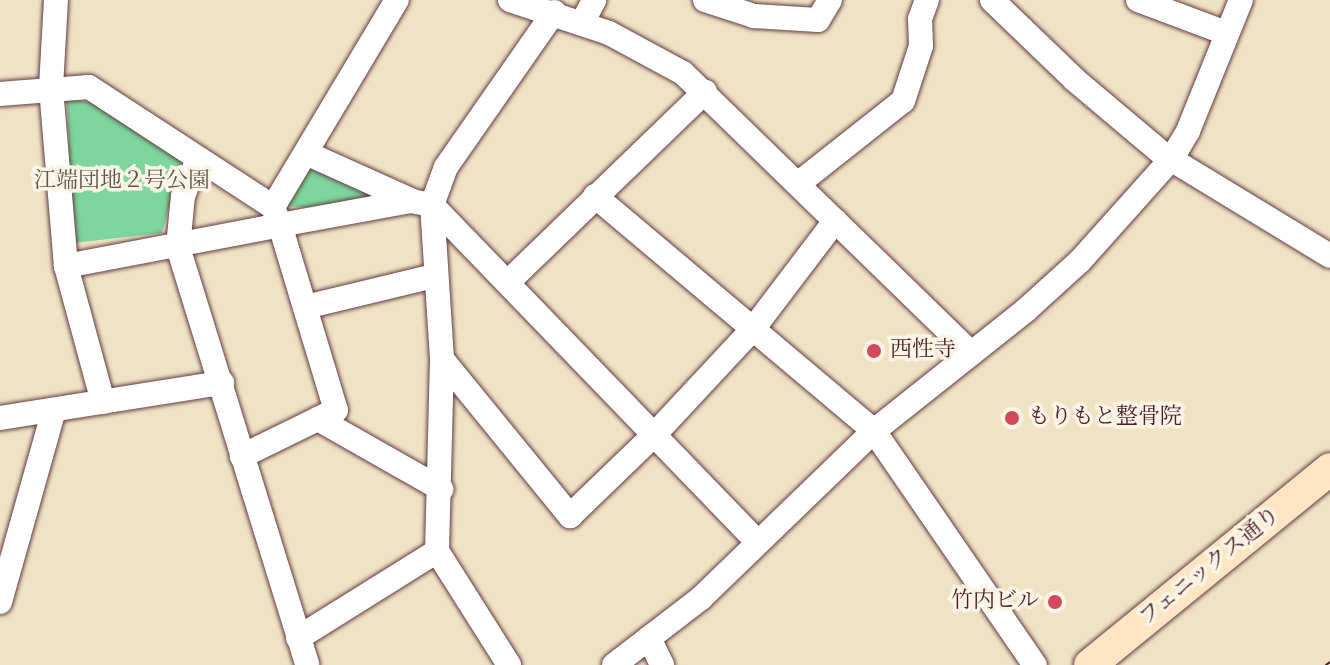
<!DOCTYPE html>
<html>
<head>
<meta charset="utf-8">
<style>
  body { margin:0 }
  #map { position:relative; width:1330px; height:665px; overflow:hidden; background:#f0e3c5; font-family:Vollkorn,"Noto Serif JP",serif }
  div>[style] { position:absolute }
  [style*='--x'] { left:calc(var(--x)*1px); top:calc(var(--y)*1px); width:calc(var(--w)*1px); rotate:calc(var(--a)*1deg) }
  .green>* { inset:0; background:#7cd69d }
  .roads { filter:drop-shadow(0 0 2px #633c42) drop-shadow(0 0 2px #633c42) }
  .minor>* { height:24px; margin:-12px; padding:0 12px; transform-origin:12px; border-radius:12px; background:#fff }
  .secondary>* { height:32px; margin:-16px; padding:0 16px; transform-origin:16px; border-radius:16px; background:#fee5c5 }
  .tram>* { height:2px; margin:-1px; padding:0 1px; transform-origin:1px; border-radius:1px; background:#4a1f2b }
  .dots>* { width:22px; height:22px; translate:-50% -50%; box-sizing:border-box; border:4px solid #fcf5e5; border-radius:50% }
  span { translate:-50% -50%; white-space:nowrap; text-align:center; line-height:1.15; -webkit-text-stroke:7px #fcf5e5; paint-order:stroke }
  .park-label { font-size:22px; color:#59564d }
  .poi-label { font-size:22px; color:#4a1f2b }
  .left { translate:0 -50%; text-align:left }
  .right { translate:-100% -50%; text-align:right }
  .street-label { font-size:22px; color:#4a1f2b }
</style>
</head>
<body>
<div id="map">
  <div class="green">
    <div style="clip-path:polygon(67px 99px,95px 103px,182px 158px,162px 233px,73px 243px)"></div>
    <div style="clip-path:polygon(311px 166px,396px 200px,337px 209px,284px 206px)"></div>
  </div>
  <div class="roads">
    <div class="minor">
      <div style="--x:56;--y:0;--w:88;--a:93.3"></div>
      <div style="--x:51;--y:88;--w:179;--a:85.2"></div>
      <div style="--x:66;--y:266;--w:141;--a:74.8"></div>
      <div style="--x:510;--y:0;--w:104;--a:18.4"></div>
      <div style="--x:609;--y:33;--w:84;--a:28.4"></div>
      <div style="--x:683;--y:73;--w:402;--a:44.2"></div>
      <div style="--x:705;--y:0;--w:52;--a:18.1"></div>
      <div style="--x:754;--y:16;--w:64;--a:3.6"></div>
      <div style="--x:818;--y:20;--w:23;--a:-59"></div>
      <div style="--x:992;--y:0;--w:115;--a:43.9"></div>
      <div style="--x:1075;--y:80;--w:116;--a:40.1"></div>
      <div style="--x:1164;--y:155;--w:194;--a:31.3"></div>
      <div style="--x:1138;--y:0;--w:94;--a:20.6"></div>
      <div style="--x:582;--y:23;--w:26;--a:-62"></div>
      <div style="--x:0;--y:94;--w:89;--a:-4.5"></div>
      <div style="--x:89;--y:87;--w:220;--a:33.1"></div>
      <div style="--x:273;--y:207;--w:19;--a:69"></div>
      <div style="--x:280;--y:225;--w:133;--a:-10.4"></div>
      <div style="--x:411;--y:201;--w:21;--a:11"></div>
      <div style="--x:432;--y:205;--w:467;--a:46"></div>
      <div style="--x:306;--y:153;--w:117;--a:24.2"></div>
      <div style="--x:198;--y:159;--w:40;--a:112"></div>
      <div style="--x:183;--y:196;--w:51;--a:95.6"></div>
      <div style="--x:178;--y:247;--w:437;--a:72.8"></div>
      <div style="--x:799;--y:183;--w:132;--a:-38.3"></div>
      <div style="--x:903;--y:101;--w:58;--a:-71.9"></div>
      <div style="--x:921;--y:46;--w:27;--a:-92"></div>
      <div style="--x:920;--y:19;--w:20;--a:-70"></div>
      <div style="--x:595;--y:196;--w:365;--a:40.1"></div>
      <div style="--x:874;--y:431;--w:284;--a:55.5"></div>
      <div style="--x:273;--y:207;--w:241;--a:-59.1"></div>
      <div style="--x:66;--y:266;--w:218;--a:-10.8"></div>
      <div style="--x:280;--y:225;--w:193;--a:73.2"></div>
      <div style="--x:336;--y:410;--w:105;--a:153.9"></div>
      <div style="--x:508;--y:282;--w:274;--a:-44"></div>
      <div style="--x:305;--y:307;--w:133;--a:-13.5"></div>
      <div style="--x:442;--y:359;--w:203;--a:50.8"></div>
      <div style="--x:570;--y:516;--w:118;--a:-44"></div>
      <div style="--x:655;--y:434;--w:144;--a:-47"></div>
      <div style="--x:753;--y:329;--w:136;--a:-52.8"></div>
      <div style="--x:0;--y:418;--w:225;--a:-9"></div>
      <div style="--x:318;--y:419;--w:142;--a:29.6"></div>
      <div style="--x:437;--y:551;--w:135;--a:57.7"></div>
      <div style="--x:0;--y:602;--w:199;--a:-74.3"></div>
      <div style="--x:298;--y:638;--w:164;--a:-32"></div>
      <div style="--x:437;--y:551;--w:192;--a:-88.5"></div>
      <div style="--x:442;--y:359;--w:154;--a:-93.7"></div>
      <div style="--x:432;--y:205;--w:40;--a:-69.8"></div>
      <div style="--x:446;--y:167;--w:189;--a:-55.1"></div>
      <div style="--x:649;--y:638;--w:30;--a:64"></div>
      <div style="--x:614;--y:665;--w:110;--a:-37.6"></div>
      <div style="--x:701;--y:598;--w:240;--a:-44"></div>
      <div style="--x:874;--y:431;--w:194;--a:-38.5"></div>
      <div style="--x:1026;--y:310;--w:73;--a:-42.2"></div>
      <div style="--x:1080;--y:261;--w:138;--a:-48.2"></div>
      <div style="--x:1172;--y:158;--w:31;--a:-59"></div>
      <div style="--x:1188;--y:131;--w:141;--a:-68"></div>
    </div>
    <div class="secondary">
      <div style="--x:1090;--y:665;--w:310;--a:-39.2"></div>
    </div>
  </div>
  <div class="tram">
    <div style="--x:1326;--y:665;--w:5;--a:-37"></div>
  </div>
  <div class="dots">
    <div style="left:874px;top:351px;background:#d1495b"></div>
    <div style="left:1012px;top:418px;background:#d1495b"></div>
    <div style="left:1055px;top:602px;background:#d1495b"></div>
  </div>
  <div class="park-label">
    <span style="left:122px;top:182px">江端団地２号公園</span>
  </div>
  <div class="poi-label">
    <span class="left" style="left:890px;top:351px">西性寺</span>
    <span class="left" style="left:1028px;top:418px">もりもと整骨院</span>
    <span class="right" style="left:1039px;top:602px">竹内ビル</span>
  </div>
  <div class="street-label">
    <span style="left:1210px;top:567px;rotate:-39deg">フェニックス通り</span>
  </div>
</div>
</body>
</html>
